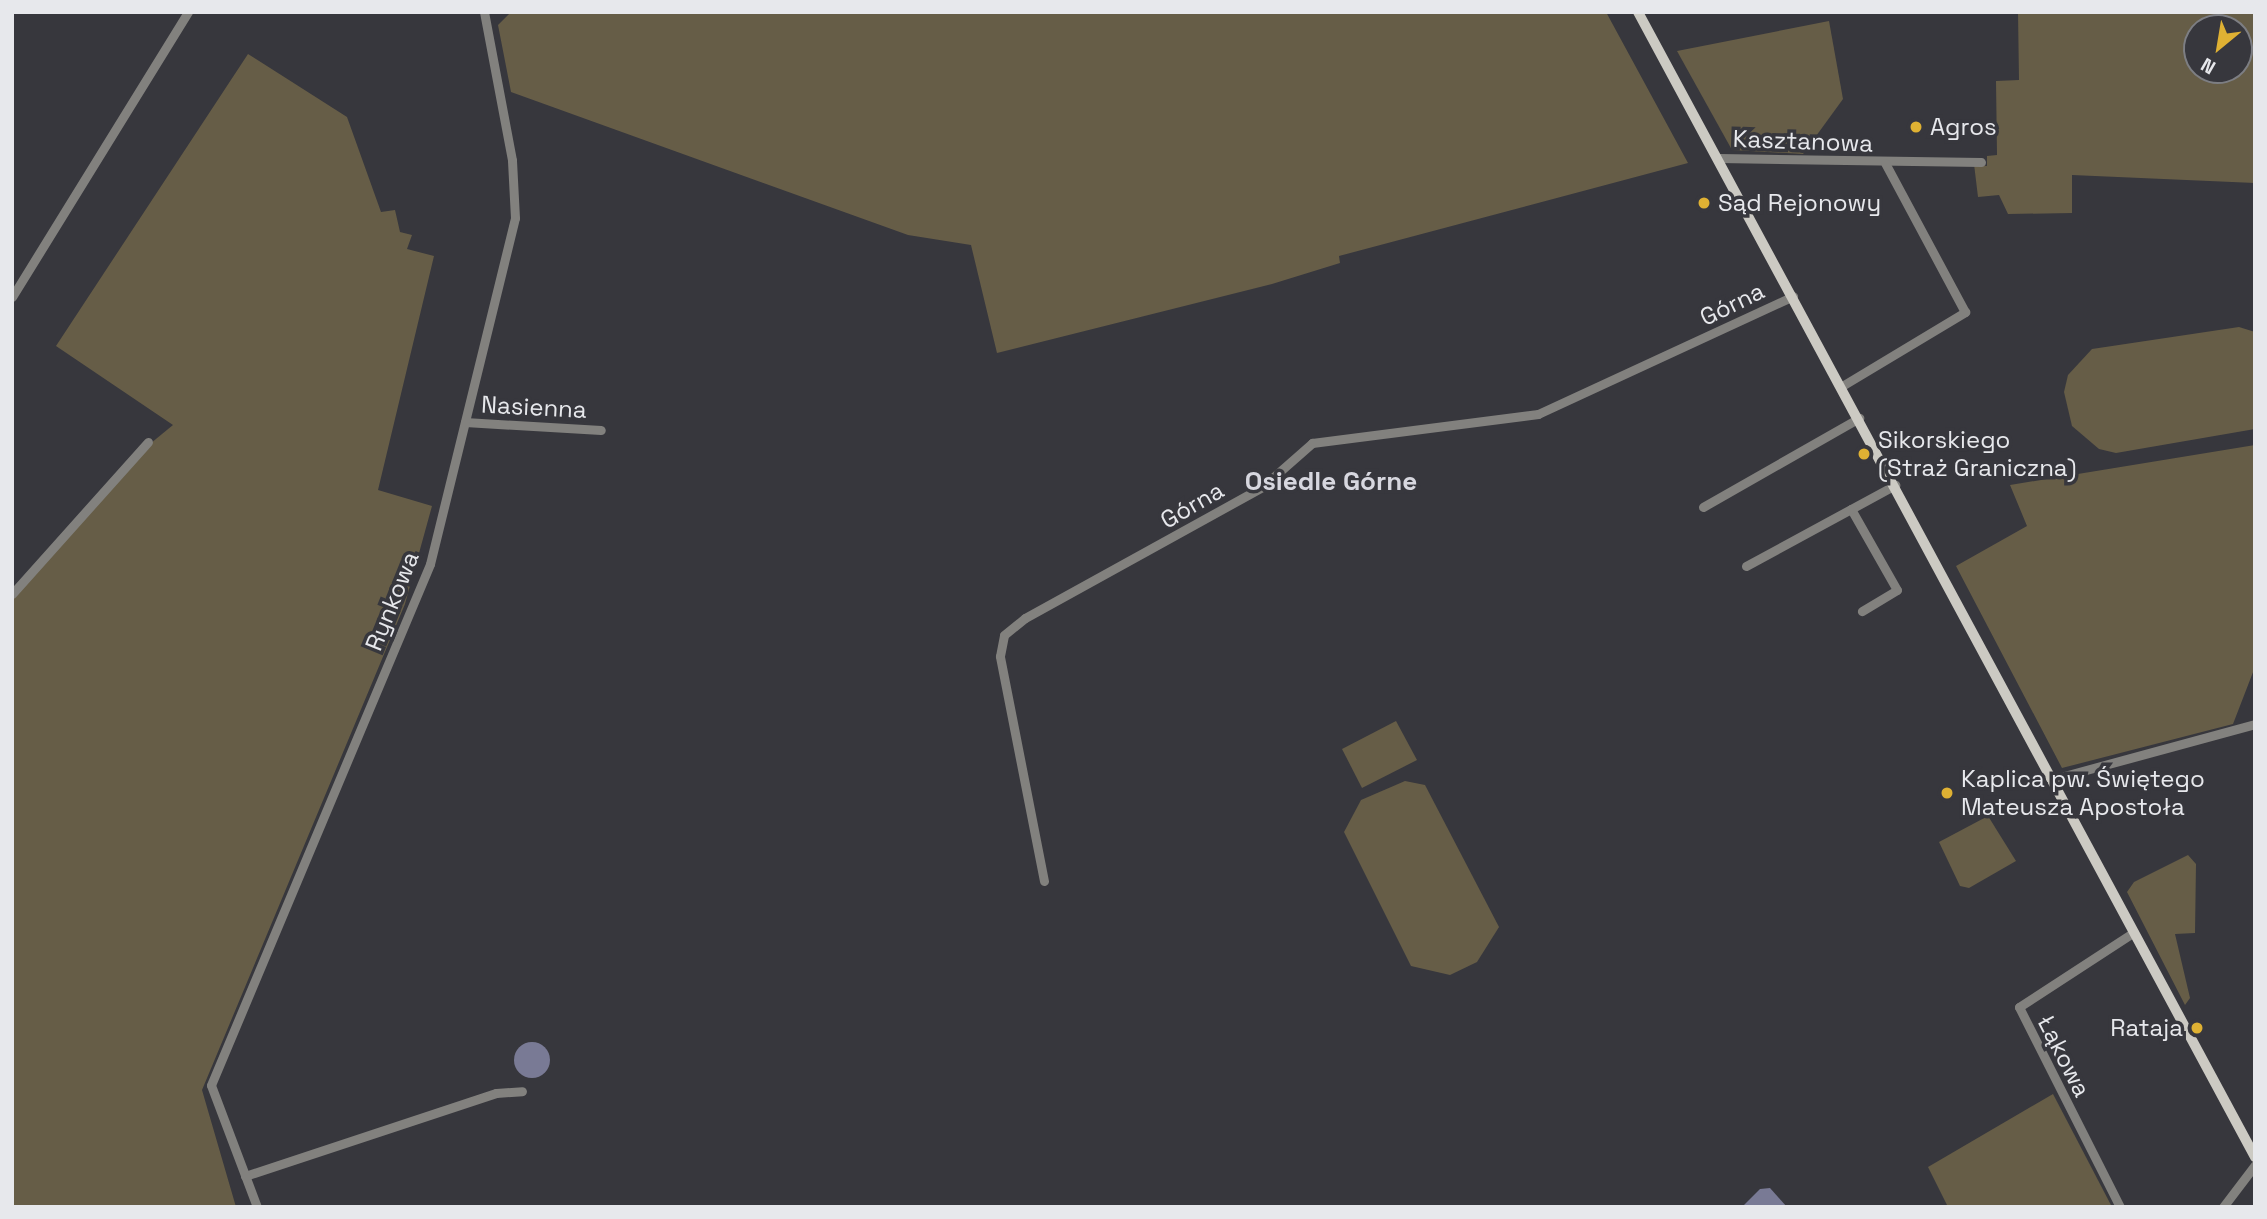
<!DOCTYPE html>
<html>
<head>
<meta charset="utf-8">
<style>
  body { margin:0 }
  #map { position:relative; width:2267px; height:1219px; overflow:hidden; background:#37373d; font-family:"Space Grotesk",sans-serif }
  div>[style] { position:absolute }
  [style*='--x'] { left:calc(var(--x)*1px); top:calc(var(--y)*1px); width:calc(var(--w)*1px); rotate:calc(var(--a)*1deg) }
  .green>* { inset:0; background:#665d47 }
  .water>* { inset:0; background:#797a95 }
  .round { border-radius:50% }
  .minor>* { height:9px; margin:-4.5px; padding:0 4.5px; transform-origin:4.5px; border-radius:4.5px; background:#82817e }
  .major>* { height:10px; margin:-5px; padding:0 5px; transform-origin:5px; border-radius:5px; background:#cccac3 }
  .dots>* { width:19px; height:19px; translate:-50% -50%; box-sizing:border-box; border:4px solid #37373d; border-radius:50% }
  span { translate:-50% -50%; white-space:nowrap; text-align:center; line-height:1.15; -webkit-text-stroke:7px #37373d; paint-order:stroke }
  .poi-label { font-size:24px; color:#e7e8ec }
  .left { translate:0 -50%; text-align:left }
  .right { translate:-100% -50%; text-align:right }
  .street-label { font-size:24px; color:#e7e8ec }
  .neighbourhood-label { font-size:26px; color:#d7d7df; font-weight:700 }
  .frame { position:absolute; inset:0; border:14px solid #e7e8ec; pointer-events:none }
  .north { position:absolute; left:2183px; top:14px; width:70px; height:70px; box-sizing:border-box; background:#37373d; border:2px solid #7d7e83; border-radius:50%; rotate:210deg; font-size:19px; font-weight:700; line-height:28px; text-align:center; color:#e7e8ec }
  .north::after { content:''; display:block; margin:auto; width:24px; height:32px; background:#dfb133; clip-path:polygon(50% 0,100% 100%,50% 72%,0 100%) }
</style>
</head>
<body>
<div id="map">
  <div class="green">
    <div style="clip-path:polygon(511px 12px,1606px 12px,1688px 163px,1339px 256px,1340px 263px,1272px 284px,997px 353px,971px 245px,908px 235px,511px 92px,498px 25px)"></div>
    <div style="clip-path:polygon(evenodd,2018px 12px,2255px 12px,2255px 183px,2072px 175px,2072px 213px,2008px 214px,1999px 195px,1978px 197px,1974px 164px,1987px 166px,1987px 156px,1997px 155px,1996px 81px,2019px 80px,2018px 12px,2197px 28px,2239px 28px,2239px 70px,2197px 70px,2197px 28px)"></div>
    <div style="clip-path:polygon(1829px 21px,1843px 99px,1803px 154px,1732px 150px,1677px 51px)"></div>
    <div style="clip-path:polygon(248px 54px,347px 117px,381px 212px,395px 210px,400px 232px,412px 235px,407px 249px,434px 256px,378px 490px,432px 506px,405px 604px,202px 1090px,236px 1207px,12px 1207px,12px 598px,134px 457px,173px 425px,56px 346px)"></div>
    <div style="clip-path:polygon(2239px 327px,2255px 332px,2255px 429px,2116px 453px,2099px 449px,2072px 426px,2064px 392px,2068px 375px,2092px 349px)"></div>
    <div style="clip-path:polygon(2255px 445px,2255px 667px,2233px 724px,2062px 768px,1956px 566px,2027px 526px,2010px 485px)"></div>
    <div style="clip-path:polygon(1396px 721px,1417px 760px,1362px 788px,1342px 749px)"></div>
    <div style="clip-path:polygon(1405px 781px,1425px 785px,1499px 927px,1477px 962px,1450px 975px,1411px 966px,1344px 832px,1361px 800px)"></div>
    <div style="clip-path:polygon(1988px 816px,2016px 861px,1969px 888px,1960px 886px,1939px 842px)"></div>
    <div style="clip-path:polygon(2188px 855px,2196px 864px,2195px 933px,2175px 934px,2190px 998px,2185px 1005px,2127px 892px,2134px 882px)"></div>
    <div style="clip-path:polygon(2053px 1094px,2112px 1207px,1948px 1207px,1928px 1167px)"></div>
  </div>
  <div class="water">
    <div class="round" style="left:514px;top:1042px;width:36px;height:36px"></div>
    <div style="clip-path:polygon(1770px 1188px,1787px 1207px,1742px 1207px,1760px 1189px)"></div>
  </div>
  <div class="minor">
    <div style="--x:1719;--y:158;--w:262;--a:0.9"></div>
    <div style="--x:12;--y:297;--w:335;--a:-58.3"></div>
    <div style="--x:1842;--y:386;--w:144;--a:-31"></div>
    <div style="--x:1965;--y:312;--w:169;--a:-118.2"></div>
    <div style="--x:465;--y:422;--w:136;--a:3.4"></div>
    <div style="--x:1703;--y:507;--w:180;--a:-29.7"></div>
    <div style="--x:1851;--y:509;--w:93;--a:60.4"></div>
    <div style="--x:1897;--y:590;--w:41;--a:149"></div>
    <div style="--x:1746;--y:566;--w:170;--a:-28.5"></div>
    <div style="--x:12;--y:594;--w:204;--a:-48.2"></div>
    <div style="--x:2053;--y:779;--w:209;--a:-15.2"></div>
    <div style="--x:1044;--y:881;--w:229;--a:-101.1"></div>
    <div style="--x:1000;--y:656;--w:21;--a:-79"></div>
    <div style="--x:1004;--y:635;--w:27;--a:-39"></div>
    <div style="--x:1025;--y:618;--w:271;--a:-28.9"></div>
    <div style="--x:1262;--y:487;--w:67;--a:-41.3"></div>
    <div style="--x:1312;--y:443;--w:228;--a:-7.3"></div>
    <div style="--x:1538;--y:414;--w:281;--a:-24.8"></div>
    <div style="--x:245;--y:1176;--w:264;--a:-18.3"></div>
    <div style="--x:496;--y:1093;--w:26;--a:-4"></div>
    <div style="--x:257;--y:1207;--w:130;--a:-110.7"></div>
    <div style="--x:211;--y:1085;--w:565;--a:-67.2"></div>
    <div style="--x:430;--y:564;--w:356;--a:-76.2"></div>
    <div style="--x:515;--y:218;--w:58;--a:-93"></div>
    <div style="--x:512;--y:160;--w:151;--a:-100.7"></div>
    <div style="--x:2120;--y:1207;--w:224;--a:-116.8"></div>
    <div style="--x:2019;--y:1007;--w:137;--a:-33.1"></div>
    <div style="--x:2223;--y:1207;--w:53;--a:-52.7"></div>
  </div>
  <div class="major">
    <div style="--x:1638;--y:12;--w:1301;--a:61.68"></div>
  </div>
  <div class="dots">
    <div style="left:1916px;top:127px;background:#dfb133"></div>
    <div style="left:1704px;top:203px;background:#dfb133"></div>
    <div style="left:1864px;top:454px;background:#dfb133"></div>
    <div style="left:1947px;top:793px;background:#dfb133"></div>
    <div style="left:2197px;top:1028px;background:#dfb133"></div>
  </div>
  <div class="poi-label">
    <span class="left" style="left:1930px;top:127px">Agros</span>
    <span class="left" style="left:1718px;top:203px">Sąd Rejonowy</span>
    <span class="left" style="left:1878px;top:454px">Sikorskiego<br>(Straż Graniczna)</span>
    <span class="left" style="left:1961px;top:793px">Kaplica pw. Świętego<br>Mateusza Apostoła</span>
    <span class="right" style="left:2183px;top:1028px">Rataja</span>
  </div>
  <div class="street-label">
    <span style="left:1803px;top:141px;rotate:2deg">Kasztanowa</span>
    <span style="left:1732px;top:304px;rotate:-26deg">Górna</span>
    <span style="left:534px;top:407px;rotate:3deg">Nasienna</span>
    <span style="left:1192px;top:505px;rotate:-30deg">Górna</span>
    <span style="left:392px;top:601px;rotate:-68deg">Rynkowa</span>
    <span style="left:2064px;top:1056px;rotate:63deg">Łąkowa</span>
  </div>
  <div class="neighbourhood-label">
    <span style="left:1331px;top:482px">Osiedle Górne</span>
  </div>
  <div class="frame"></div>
  <div class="north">N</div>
</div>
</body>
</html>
